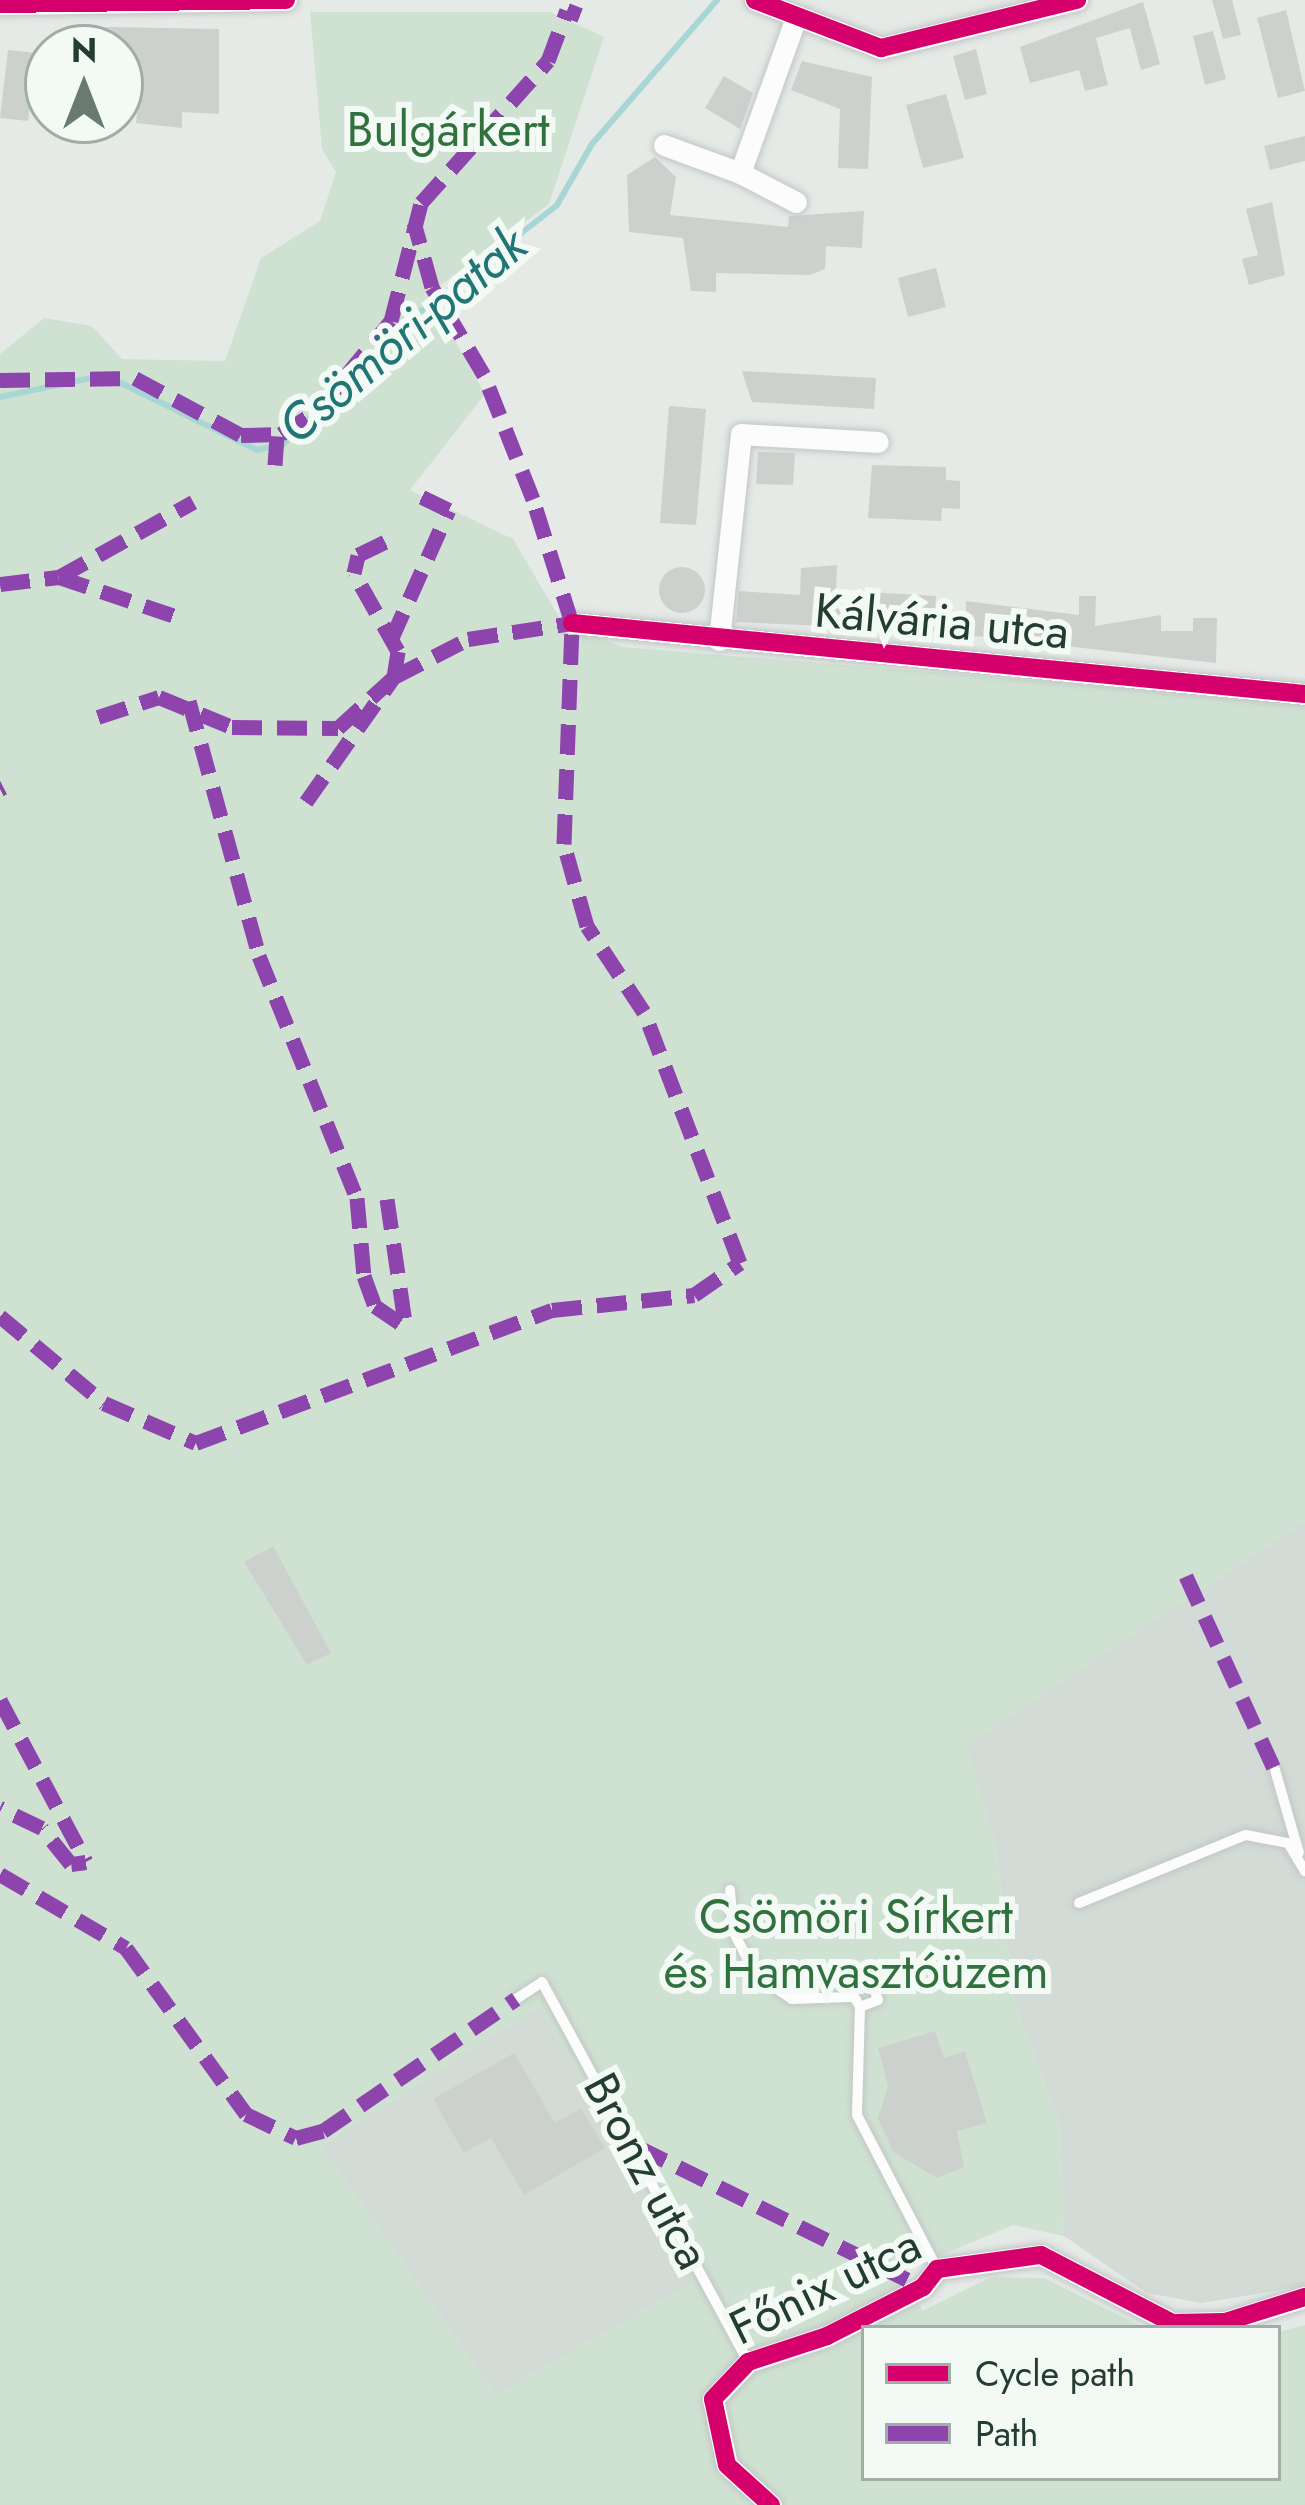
<!DOCTYPE html>
<html>
<head>
<meta charset="utf-8">
<style>
  body { margin:0 }
  #map { position:relative; width:1305px; height:2505px; overflow:hidden; background:#e5eae7; font-family:Jost,sans-serif }
  div>[style] { position:absolute }
  [style*='--x'] { left:calc(var(--x)*1px); top:calc(var(--y)*1px); width:calc(var(--w)*1px); rotate:calc(var(--a)*1deg) }
  .built>* { inset:0; background:#d3dbd6 }
  .green>* { inset:0; background:#cfe2d2 }
  .stream>* { height:6px; margin:-3px; padding:0 3px; transform-origin:3px; border-radius:3px; background:#a8d6d5 }
  .building>* { inset:0; background:#ccd1ce }
  .round { border-radius:50% }
  .roads { filter:drop-shadow(0 0 3px #c2c7c4) drop-shadow(0 0 3px #c2c7c4) }
  .lane>* { height:10px; margin:-5px; padding:0 5px; transform-origin:5px; border-radius:5px; background:#fbfcfb }
  .street>* { height:21px; margin:-10.5px; padding:0 10.5px; transform-origin:10.5px; border-radius:10.5px; background:#fbfcfb }
  .quiet>* { height:15px; margin-top:-7.5px; transform-origin:0; background:repeating-linear-gradient(90deg,#8e44ad 0 30px,transparent 0 45px) }
  .cycleway>* { height:18px; margin:-9px; padding:0 9px; transform-origin:9px; border-radius:9px; background:#d6006c }
  span { translate:-50% -50%; white-space:nowrap; text-align:center; line-height:1.15; -webkit-text-stroke:12px #f3f9f5; paint-order:stroke }
  .park-label { font-size:48px; color:#30713d }
  .street-label { font-size:48px; color:#243d31 }
  .water-label { font-size:51px; color:#207675; font-style:italic }
  .legend { position:absolute; left:861px; top:2325px; width:420px; height:156px; box-sizing:border-box; background:#f3f9f5; border:3px solid #a0aea7; margin:0; padding:15px 21px; list-style:none; font-size:36px; color:#243d31 }
  .legend li { display:flex; align-items:center; gap:24px; height:60px }
  .legend b { width:60px; border:3px solid #a0aea7 }
  .north { position:absolute; left:24px; top:24px; width:120px; height:120px; box-sizing:border-box; background:#f3f9f5; border:3px solid #a0aea7; border-radius:50%; rotate:0deg; font-size:33px; font-weight:700; line-height:48px; text-align:center; color:#243d31 }
  .north::after { content:''; display:block; margin:auto; width:42px; height:54px; background:#687a71; clip-path:polygon(50% 0,100% 100%,50% 72%,0 100%) }
</style>
</head>
<body>
<div id="map">
  <div class="built">
    <div style="clip-path:polygon(1305px 1521px,1305px 2286px,1201px 2303px,1147px 2293px,1064px 2236px,1060px 2124px,1014px 2001px,996px 1847px,966px 1745px)"></div>
    <div style="clip-path:polygon(539px 2006px,694px 2281px,496px 2395px,321px 2146px)"></div>
  </div>
  <div class="green">
    <div style="clip-path:polygon(evenodd,310px 12px,550px 12px,604px 37px,549px 204px,429px 294px,485px 394px,410px 490px,513px 539px,563px 624px,622px 647px,1305px 702px,1305px 1521px,967px 1745px,996px 1847px,1014px 2001px,1060px 2124px,1064px 2236px,1013px 2225px,906px 2270px,922px 2311px,991px 2277px,1044px 2278px,1145px 2328px,864px 2328px,864px 2478px,1278px 2478px,1278px 2332px,1305px 2325px,1305px 2505px,0 2505px,0 354px,44px 318px,92px 326px,122px 359px,225px 361px,261px 258px,320px 221px,336px 172px,322px 149px,310px 12px,539px 2007px,693px 2281px,496px 2395px,321px 2146px,539px 2007px)"></div>
  </div>
  <div class="stream">
    <div style="--x:0;--y:397;--w:107;--a:-11.8"></div>
    <div style="--x:105;--y:375;--w:169;--a:26.3"></div>
    <div style="--x:257;--y:450;--w:27;--a:-13"></div>
    <div style="--x:283;--y:444;--w:189;--a:-43.9"></div>
    <div style="--x:419;--y:313;--w:175;--a:-38"></div>
    <div style="--x:557;--y:205;--w:70;--a:-60.2"></div>
    <div style="--x:592;--y:144;--w:191;--a:-49"></div>
  </div>
  <div class="building">
    <div style="clip-path:polygon(1212px 0,1232px 0,1241px 35px,1223px 39px)"></div>
    <div style="clip-path:polygon(1143px 2px,1160px 64px,1141px 70px,1130px 28px,1096px 38px,1108px 85px,1085px 91px,1079px 70px,1030px 83px,1020px 47px)"></div>
    <div style="clip-path:polygon(1286px 10px,1305px 91px,1278px 98px,1257px 18px)"></div>
    <div style="clip-path:polygon(111px 27px,219px 29px,219px 114px,182px 112px,182px 128px,136px 123px,140px 87px,120px 85px,120px 48px,61px 48px,63px 29px)"></div>
    <div style="clip-path:polygon(1213px 31px,1226px 79px,1205px 85px,1193px 36px)"></div>
    <div style="clip-path:polygon(976px 49px,987px 94px,965px 100px,953px 56px)"></div>
    <div style="clip-path:polygon(8px 50px,36px 53px,28px 121px,0 118px)"></div>
    <div style="clip-path:polygon(802px 61px,872px 77px,868px 169px,838px 168px,840px 109px,791px 90px)"></div>
    <div style="clip-path:polygon(724px 76px,753px 93px,740px 129px,705px 108px)"></div>
    <div style="clip-path:polygon(946px 94px,964px 158px,923px 168px,906px 105px)"></div>
    <div style="clip-path:polygon(1305px 136px,1305px 161px,1270px 170px,1264px 146px)"></div>
    <div style="clip-path:polygon(655px 157px,676px 177px,670px 215px,788px 227px,789px 216px,864px 211px,862px 248px,826px 246px,825px 269px,810px 275px,716px 273px,716px 292px,691px 291px,683px 238px,629px 232px,627px 175px)"></div>
    <div style="clip-path:polygon(1272px 202px,1285px 275px,1249px 285px,1242px 259px,1258px 255px,1246px 209px)"></div>
    <div style="clip-path:polygon(936px 268px,946px 307px,908px 317px,898px 278px)"></div>
    <div style="clip-path:polygon(742px 371px,876px 378px,874px 409px,752px 402px)"></div>
    <div style="clip-path:polygon(669px 406px,706px 409px,696px 525px,660px 523px)"></div>
    <div style="clip-path:polygon(758px 452px,795px 453px,793px 485px,756px 484px)"></div>
    <div style="clip-path:polygon(872px 465px,946px 467px,946px 480px,960px 481px,960px 509px,942px 508px,941px 521px,868px 518px)"></div>
    <div style="clip-path:polygon(837px 565px,836px 590px,936px 596px,934px 631px,736px 622px,739px 591px,800px 595px,801px 568px)"></div>
    <div class="round" style="left:659px;top:567px;width:46px;height:46px"></div>
    <div style="clip-path:polygon(1079px 596px,1096px 596px,1095px 626px,1161px 615px,1161px 631px,1193px 631px,1193px 618px,1217px 618px,1216px 663px,966px 635px,966px 601px,1079px 615px)"></div>
    <div style="clip-path:polygon(273px 1546px,331px 1653px,307px 1665px,244px 1562px)"></div>
    <div style="clip-path:polygon(935px 2031px,944px 2058px,965px 2051px,987px 2123px,957px 2131px,964px 2167px,937px 2178px,893px 2152px,878px 2118px,888px 2086px,878px 2048px)"></div>
    <div style="clip-path:polygon(514px 2053px,555px 2123px,581px 2108px,605px 2148px,524px 2195px,491px 2138px,464px 2153px,433px 2099px)"></div>
  </div>
  <div class="roads">
    <div class="lane">
      <div style="--x:1275;--y:1770;--w:86;--a:73.9"></div>
      <div style="--x:730;--y:1890;--w:41;--a:85.8"></div>
      <div style="--x:733;--y:1931;--w:50;--a:62.4"></div>
      <div style="--x:756;--y:1975;--w:43;--a:33.7"></div>
      <div style="--x:792;--y:1999;--w:58;--a:-2"></div>
      <div style="--x:1079;--y:1903;--w:180;--a:-22.2"></div>
      <div style="--x:1246;--y:1835;--w:43;--a:10.8"></div>
      <div style="--x:1288;--y:1843;--w:33;--a:59"></div>
      <div style="--x:516;--y:1999;--w:31;--a:-33"></div>
      <div style="--x:542;--y:1982;--w:432;--a:61.5"></div>
      <div style="--x:860;--y:2007;--w:19;--a:-21"></div>
      <div style="--x:878;--y:2000;--w:24;--a:-109"></div>
      <div style="--x:870;--y:1977;--w:23;--a:149"></div>
      <div style="--x:850;--y:1989;--w:21;--a:61"></div>
      <div style="--x:860;--y:2007;--w:108;--a:91.6"></div>
      <div style="--x:857;--y:2115;--w:174;--a:62.5"></div>
    </div>
    <div class="street">
      <div style="--x:755;--y:0;--w:135;--a:20.9"></div>
      <div style="--x:881;--y:48;--w:202;--a:-13.8"></div>
      <div style="--x:0;--y:4;--w:286;--a:-0.8"></div>
      <div style="--x:664;--y:145;--w:81;--a:20.2"></div>
      <div style="--x:740;--y:173;--w:163;--a:-70.2"></div>
      <div style="--x:740;--y:173;--w:63;--a:27.4"></div>
      <div style="--x:572;--y:623;--w:736;--a:5.53"></div>
      <div style="--x:719;--y:640;--w:207;--a:-83.9"></div>
      <div style="--x:741;--y:434;--w:137;--a:3.3"></div>
      <div style="--x:771;--y:2505;--w:59;--a:-137.7"></div>
      <div style="--x:727;--y:2465;--w:67;--a:-102"></div>
      <div style="--x:713;--y:2399;--w:51;--a:-46.6"></div>
      <div style="--x:748;--y:2362;--w:83;--a:-18.2"></div>
      <div style="--x:827;--y:2336;--w:108;--a:-27"></div>
      <div style="--x:923;--y:2287;--w:23;--a:-52"></div>
      <div style="--x:937;--y:2269;--w:105;--a:-7.7"></div>
      <div style="--x:1041;--y:2255;--w:148;--a:27.4"></div>
      <div style="--x:1172;--y:2323;--w:53;--a:-1.1"></div>
      <div style="--x:1225;--y:2322;--w:84;--a:-17.4"></div>
    </div>
  </div>
  <div class="quiet">
    <div style="--x:0;--y:380;--w:135;--a:-0.8"></div>
    <div style="--x:135;--y:378;--w:120;--a:28.3"></div>
    <div style="--x:241;--y:435;--w:40;--a:-1.4"></div>
    <div style="--x:281;--y:434;--w:43;--a:-32.6"></div>
    <div style="--x:317;--y:411;--w:117;--a:-50.6"></div>
    <div style="--x:391;--y:321;--w:122;--a:-75.7"></div>
    <div style="--x:421;--y:203;--w:191;--a:-48.2"></div>
    <div style="--x:548;--y:61;--w:54;--a:-69.6"></div>
    <div style="--x:567;--y:10;--w:14;--a:21"></div>
    <div style="--x:275;--y:465;--w:29;--a:-86"></div>
    <div style="--x:59;--y:577;--w:129;--a:18.6"></div>
    <div style="--x:0;--y:584;--w:59;--a:-6.8"></div>
    <div style="--x:59;--y:577;--w:154;--a:-29.2"></div>
    <div style="--x:391;--y:640;--w:142;--a:-66"></div>
    <div style="--x:449;--y:510;--w:43;--a:-154"></div>
    <div style="--x:189;--y:701;--w:264;--a:74.6"></div>
    <div style="--x:259;--y:956;--w:261;--a:68"></div>
    <div style="--x:357;--y:1198;--w:78;--a:84.9"></div>
    <div style="--x:364;--y:1276;--w:32;--a:70"></div>
    <div style="--x:375;--y:1306;--w:37;--a:34"></div>
    <div style="--x:98;--y:717;--w:64;--a:-18.2"></div>
    <div style="--x:159;--y:697;--w:79;--a:22.3"></div>
    <div style="--x:232;--y:727;--w:106;--a:0.5"></div>
    <div style="--x:338;--y:728;--w:76;--a:-42.3"></div>
    <div style="--x:394;--y:677;--w:83;--a:-27.2"></div>
    <div style="--x:468;--y:639;--w:105;--a:-8.7"></div>
    <div style="--x:0;--y:789;--w:4;--a:-27"></div>
    <div style="--x:306;--y:802;--w:153;--a:-54.9"></div>
    <div style="--x:394;--y:677;--w:26;--a:-81"></div>
    <div style="--x:398;--y:651;--w:90;--a:-119.4"></div>
    <div style="--x:354;--y:573;--w:18;--a:-77"></div>
    <div style="--x:358;--y:555;--w:32;--a:-26"></div>
    <div style="--x:387;--y:1199;--w:131;--a:81.7"></div>
    <div style="--x:0;--y:1316;--w:136;--a:39.9"></div>
    <div style="--x:104;--y:1403;--w:100;--a:23.5"></div>
    <div style="--x:196;--y:1443;--w:380;--a:-20.5"></div>
    <div style="--x:552;--y:1310;--w:143;--a:-6"></div>
    <div style="--x:694;--y:1295;--w:56;--a:-34.8"></div>
    <div style="--x:740;--y:1263;--w:269;--a:-110.9"></div>
    <div style="--x:644;--y:1012;--w:103;--a:-123.5"></div>
    <div style="--x:587;--y:926;--w:85;--a:-105.7"></div>
    <div style="--x:564;--y:844;--w:221;--a:-87.9"></div>
    <div style="--x:572;--y:623;--w:130;--a:-107.5"></div>
    <div style="--x:533;--y:499;--w:133;--a:-111.6"></div>
    <div style="--x:484;--y:375;--w:102;--a:-120.6"></div>
    <div style="--x:432;--y:287;--w:67;--a:-105.5"></div>
    <div style="--x:1186;--y:1576;--w:213;--a:65.4"></div>
    <div style="--x:0;--y:1700;--w:183;--a:62"></div>
    <div style="--x:86;--y:1862;--w:15;--a:172"></div>
    <div style="--x:71;--y:1864;--w:46;--a:-128.9"></div>
    <div style="--x:42;--y:1828;--w:47;--a:-154.5"></div>
    <div style="--x:0;--y:1874;--w:146;--a:30.4"></div>
    <div style="--x:126;--y:1948;--w:205;--a:54.1"></div>
    <div style="--x:246;--y:2114;--w:55;--a:25.6"></div>
    <div style="--x:296;--y:2138;--w:28;--a:-15"></div>
    <div style="--x:323;--y:2131;--w:234;--a:-34.4"></div>
    <div style="--x:638;--y:2147;--w:318;--a:26.2"></div>
  </div>
  <div class="cycleway">
    <div style="--x:755;--y:0;--w:135;--a:20.9"></div>
    <div style="--x:881;--y:48;--w:202;--a:-13.8"></div>
    <div style="--x:0;--y:4;--w:286;--a:-0.8"></div>
    <div style="--x:572;--y:623;--w:736;--a:5.53"></div>
    <div style="--x:771;--y:2505;--w:59;--a:-137.7"></div>
    <div style="--x:727;--y:2465;--w:67;--a:-102"></div>
    <div style="--x:713;--y:2399;--w:51;--a:-46.6"></div>
    <div style="--x:748;--y:2362;--w:83;--a:-18.2"></div>
    <div style="--x:827;--y:2336;--w:108;--a:-27"></div>
    <div style="--x:923;--y:2287;--w:23;--a:-52"></div>
    <div style="--x:937;--y:2269;--w:105;--a:-7.7"></div>
    <div style="--x:1041;--y:2255;--w:148;--a:27.4"></div>
    <div style="--x:1172;--y:2323;--w:53;--a:-1.1"></div>
    <div style="--x:1225;--y:2322;--w:84;--a:-17.4"></div>
  </div>
  <div class="park-label">
    <span style="left:448px;top:130px">Bulgárkert</span>
    <span style="left:856px;top:1944px">Csömöri Sírkert<br>és Hamvasztóüzem</span>
  </div>
  <div class="street-label">
    <span style="left:942px;top:621px;rotate:5deg">Kálvária utca</span>
    <span style="left:647px;top:2171px;rotate:62deg">Bronz utca</span>
    <span style="left:825px;top:2286px;rotate:-26deg">Főnix utca</span>
  </div>
  <div class="water-label">
    <span style="left:402px;top:335px;rotate:-40deg">Csömöri-patak</span>
  </div>
  <ul class="legend">
  <li><b style="height:15px;background:#d6006c"></b>Cycle path</li>
  <li><b style="height:15px;background:#8e44ad"></b>Path</li>
  </ul>
  <div class="north">N</div>
</div>
</body>
</html>
